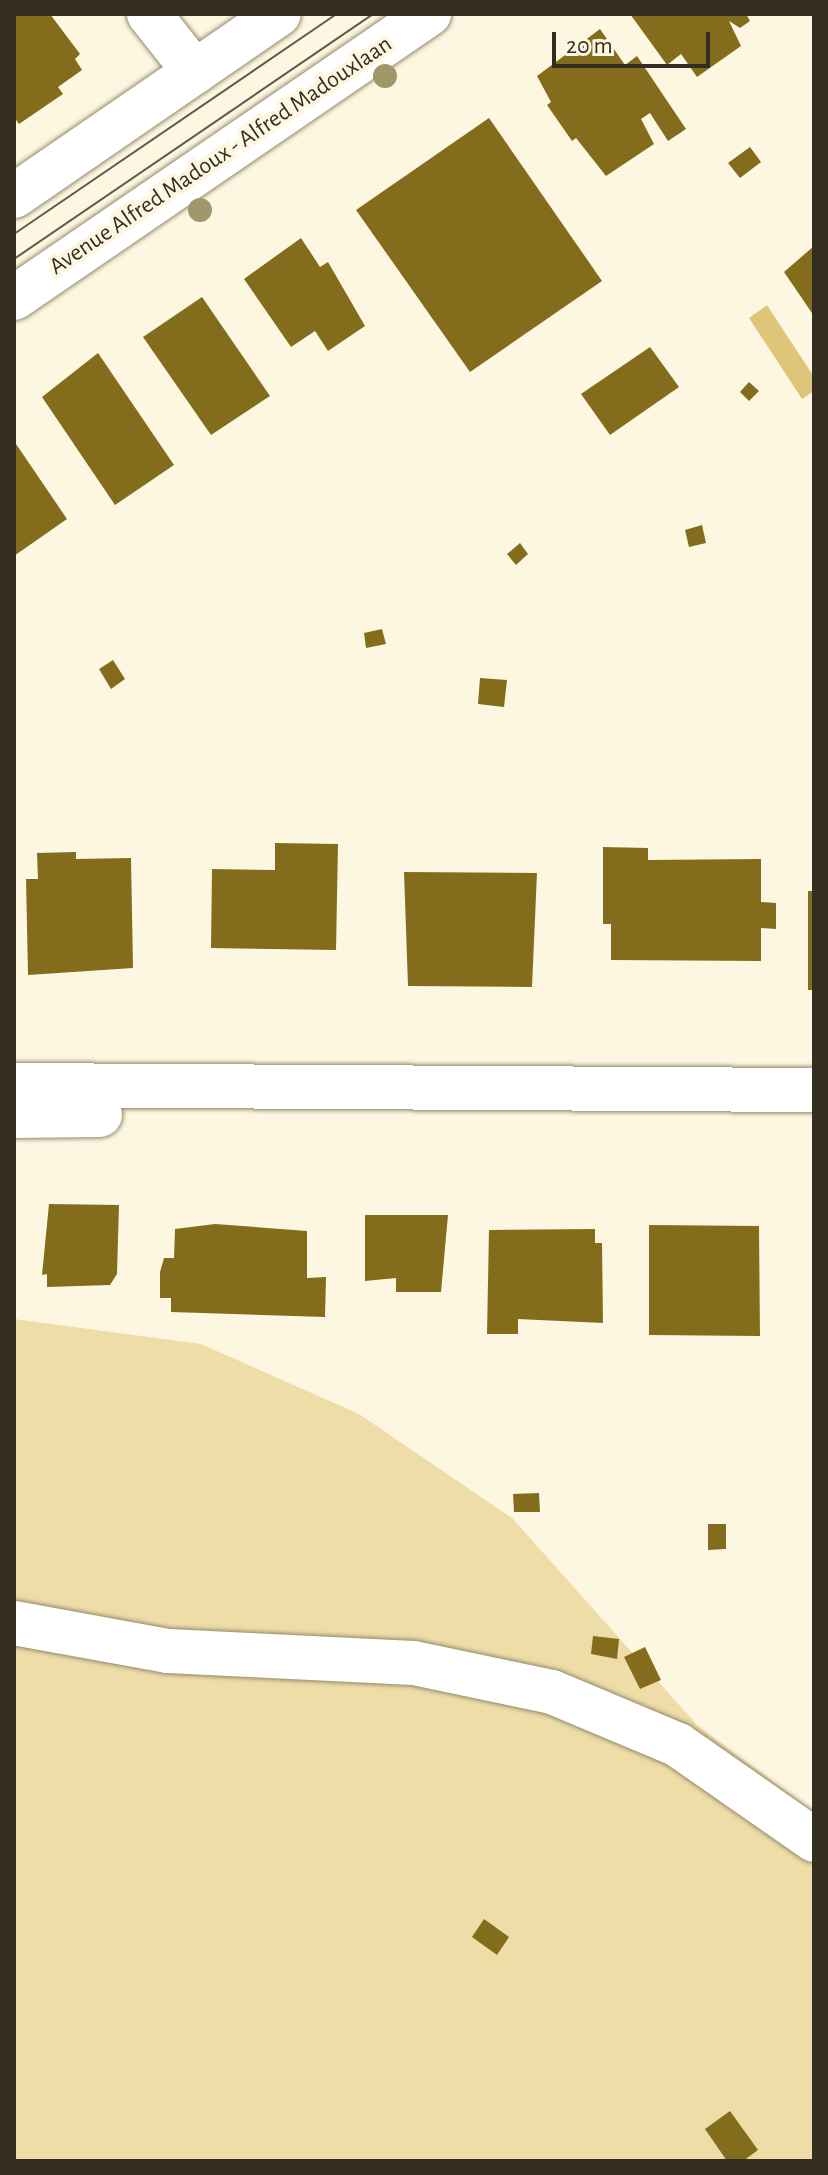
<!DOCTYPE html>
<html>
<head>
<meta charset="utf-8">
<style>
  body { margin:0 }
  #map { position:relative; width:828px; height:2175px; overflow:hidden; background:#fdf7e2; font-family:"Alegreya Sans",sans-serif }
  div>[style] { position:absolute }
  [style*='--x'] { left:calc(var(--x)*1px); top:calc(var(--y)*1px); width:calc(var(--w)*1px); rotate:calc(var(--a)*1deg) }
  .green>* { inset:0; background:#eedda7 }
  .water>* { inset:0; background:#ddc579 }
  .building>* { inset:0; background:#836d1c }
  .roads { filter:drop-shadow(0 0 2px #948a6a) drop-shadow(0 0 2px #948a6a) }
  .minor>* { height:44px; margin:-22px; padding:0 22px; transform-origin:22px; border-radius:22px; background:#fff }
  .tram>* { height:2px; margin:-1px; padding:0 1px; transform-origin:1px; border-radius:1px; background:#605b4c }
  .trees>* { width:24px; height:24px; margin:-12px; border-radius:50%; background:#a2966b }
  span { translate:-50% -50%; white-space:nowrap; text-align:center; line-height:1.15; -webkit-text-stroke:8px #fdf7e2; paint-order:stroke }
  .street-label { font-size:24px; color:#332e21 }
  .frame { position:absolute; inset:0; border:16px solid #332e21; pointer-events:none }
  .scale { position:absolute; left:552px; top:32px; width:158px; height:36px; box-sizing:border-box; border:4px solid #332e21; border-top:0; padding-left:10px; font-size:24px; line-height:28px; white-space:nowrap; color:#332e21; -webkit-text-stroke:6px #fdf7e2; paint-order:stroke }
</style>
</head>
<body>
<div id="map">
  <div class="green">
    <div style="clip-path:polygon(14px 1319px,201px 1344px,359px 1414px,512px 1518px,698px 1726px,814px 1812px,814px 2161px,14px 2161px)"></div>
  </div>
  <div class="water">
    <div style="clip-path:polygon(767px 305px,814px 377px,814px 391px,802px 399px,749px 318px)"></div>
  </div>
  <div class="building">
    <div style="clip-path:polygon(14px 14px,50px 14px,80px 54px,75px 59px,82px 70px,58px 87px,63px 94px,19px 124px,14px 117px)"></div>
    <div style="clip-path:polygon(630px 14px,746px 14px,750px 21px,740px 28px,729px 21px,741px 46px,697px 77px,681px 54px,667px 65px)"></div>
    <div style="clip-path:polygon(600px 29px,625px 65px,637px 56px,686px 129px,668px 141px,650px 113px,641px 119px,654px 144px,606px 176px,576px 138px,572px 141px,547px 105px,551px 102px,537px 76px)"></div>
    <div style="clip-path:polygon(489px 118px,602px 281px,470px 372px,356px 210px)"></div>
    <div style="clip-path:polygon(750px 147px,761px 162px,740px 178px,728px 163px)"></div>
    <div style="clip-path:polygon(301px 238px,320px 267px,328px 262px,365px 326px,328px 351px,315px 331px,291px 347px,244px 279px)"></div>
    <div style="clip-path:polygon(814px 246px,814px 316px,784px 272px)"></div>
    <div style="clip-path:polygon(202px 297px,270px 396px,211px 435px,143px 337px)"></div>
    <div style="clip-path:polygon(650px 347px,679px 387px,610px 435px,581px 394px)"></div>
    <div style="clip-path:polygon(98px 353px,174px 465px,115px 505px,42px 397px)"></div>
    <div style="clip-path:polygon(749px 382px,759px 391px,749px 401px,740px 392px)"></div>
    <div style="clip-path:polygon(14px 441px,67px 519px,14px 556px)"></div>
    <div style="clip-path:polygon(702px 525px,706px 543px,689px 547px,685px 530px)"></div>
    <div style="clip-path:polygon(520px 543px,528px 554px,516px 565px,507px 554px)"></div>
    <div style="clip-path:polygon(382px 629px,386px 644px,366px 648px,364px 633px)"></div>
    <div style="clip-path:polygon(113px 660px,125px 679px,111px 689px,99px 669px)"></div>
    <div style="clip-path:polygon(480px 678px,507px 680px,504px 707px,478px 704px)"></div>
    <div style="clip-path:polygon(275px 843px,338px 844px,336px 950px,211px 948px,212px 869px,275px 870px)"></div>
    <div style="clip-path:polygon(603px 847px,648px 848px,648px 860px,761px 859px,761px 902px,776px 903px,776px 929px,761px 928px,761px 961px,611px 960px,611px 924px,603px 924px)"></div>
    <div style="clip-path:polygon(76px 852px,76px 859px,131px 858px,133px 968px,28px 975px,26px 879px,38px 879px,37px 853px)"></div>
    <div style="clip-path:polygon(404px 872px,537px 873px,532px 987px,408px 986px)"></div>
    <div style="clip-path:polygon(808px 891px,814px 891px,814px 990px,808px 990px)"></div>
    <div style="clip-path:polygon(49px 1204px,119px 1205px,117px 1274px,110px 1285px,47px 1287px,47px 1274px,42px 1275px)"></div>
    <div style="clip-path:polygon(365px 1215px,448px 1215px,441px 1292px,396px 1292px,396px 1278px,365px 1281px)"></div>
    <div style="clip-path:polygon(215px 1224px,307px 1231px,307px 1278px,326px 1277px,325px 1317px,171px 1312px,171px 1298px,160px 1298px,160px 1272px,164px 1258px,174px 1258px,175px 1229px)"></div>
    <div style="clip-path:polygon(649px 1225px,759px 1226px,760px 1336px,649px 1335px)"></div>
    <div style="clip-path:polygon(595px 1229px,595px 1243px,602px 1243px,603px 1323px,518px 1319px,518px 1334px,487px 1334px,489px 1230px)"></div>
    <div style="clip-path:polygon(539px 1493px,540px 1512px,514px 1512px,513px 1494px)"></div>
    <div style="clip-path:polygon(708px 1524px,726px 1524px,726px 1549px,708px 1550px)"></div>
    <div style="clip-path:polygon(593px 1636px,619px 1639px,617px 1659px,591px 1654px)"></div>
    <div style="clip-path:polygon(645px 1647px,661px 1680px,640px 1689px,624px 1657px)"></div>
    <div style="clip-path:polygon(484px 1919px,509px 1937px,497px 1955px,472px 1937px)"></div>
    <div style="clip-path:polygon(730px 2111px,758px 2150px,743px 2161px,727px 2161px,705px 2129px)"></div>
  </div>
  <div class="roads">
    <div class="minor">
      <div style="--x:149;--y:14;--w:74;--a:51.6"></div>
      <div style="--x:14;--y:196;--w:321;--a:-34.5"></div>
      <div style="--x:14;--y:298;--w:503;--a:-34.39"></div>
      <div style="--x:14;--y:1085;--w:800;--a:0.36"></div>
      <div style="--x:14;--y:1116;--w:86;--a:-0.7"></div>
      <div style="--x:14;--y:1623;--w:157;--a:10.3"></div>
      <div style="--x:168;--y:1651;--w:246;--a:2.8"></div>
      <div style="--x:414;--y:1663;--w:141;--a:11.9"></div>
      <div style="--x:552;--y:1692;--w:137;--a:22.8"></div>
      <div style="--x:678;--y:1745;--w:166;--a:34.9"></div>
    </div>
  </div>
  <div class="tram">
    <div style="--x:14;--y:234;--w:390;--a:-34.3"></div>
    <div style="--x:14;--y:259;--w:435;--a:-34.3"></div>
  </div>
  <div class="trees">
    <div style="left:385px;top:76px"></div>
    <div style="left:200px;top:210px"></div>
  </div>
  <div class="street-label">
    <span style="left:221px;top:156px;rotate:-34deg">Avenue Alfred Madoux - Alfred Madouxlaan</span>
  </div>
  <div class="frame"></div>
  <div class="scale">20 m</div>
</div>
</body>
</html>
